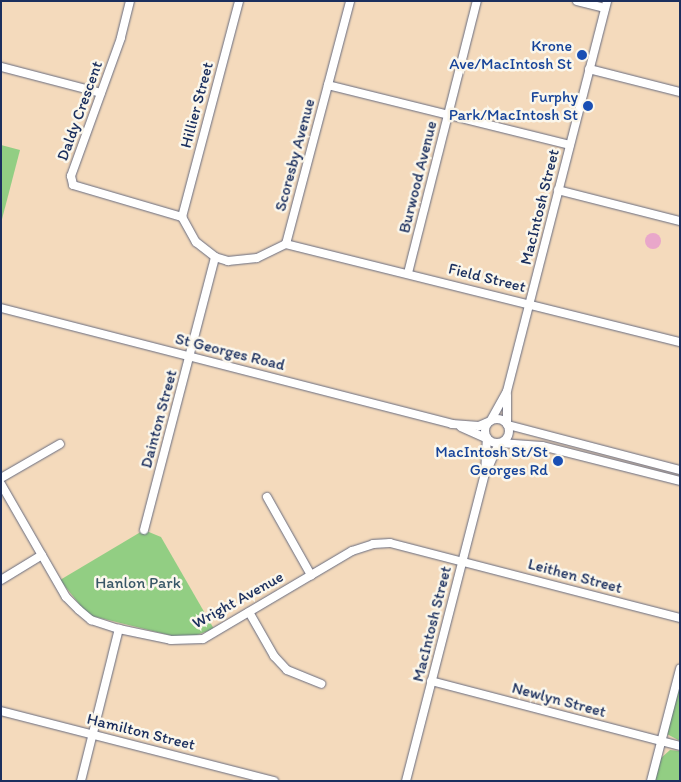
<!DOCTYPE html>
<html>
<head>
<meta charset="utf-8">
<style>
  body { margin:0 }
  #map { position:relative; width:681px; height:782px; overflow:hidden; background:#f4dabc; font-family:Itim,sans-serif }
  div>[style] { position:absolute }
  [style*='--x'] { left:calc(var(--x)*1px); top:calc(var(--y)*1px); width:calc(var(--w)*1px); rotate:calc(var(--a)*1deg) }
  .green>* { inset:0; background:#92ce83 }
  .building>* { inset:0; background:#e9a7ca }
  .round { border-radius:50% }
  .roads { filter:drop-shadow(0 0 1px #676b7f) drop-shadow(0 0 1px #676b7f) }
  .minor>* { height:8px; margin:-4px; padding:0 4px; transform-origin:4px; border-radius:4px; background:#fff }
  .minor>.ring { margin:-4px; padding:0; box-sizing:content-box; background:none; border:8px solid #fff; border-radius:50% }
  .dots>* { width:14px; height:14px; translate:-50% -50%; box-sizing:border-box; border:2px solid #fbf7ec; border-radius:50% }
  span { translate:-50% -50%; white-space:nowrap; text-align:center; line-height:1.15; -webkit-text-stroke:5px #fbf7ec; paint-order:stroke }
  .transit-label { font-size:16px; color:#164399 }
  .right { translate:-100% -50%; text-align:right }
  .street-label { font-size:16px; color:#1b2f5e }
  .park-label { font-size:16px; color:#395767 }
  .frame { position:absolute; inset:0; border:2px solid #1b2f5e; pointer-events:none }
</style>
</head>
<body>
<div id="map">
  <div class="green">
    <div style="clip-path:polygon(1px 145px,20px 150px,1px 223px)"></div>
    <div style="clip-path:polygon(144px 530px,161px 537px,214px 629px,185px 639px,88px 615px,60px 580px)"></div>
    <div style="clip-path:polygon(680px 681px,680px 741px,667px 734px)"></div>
    <div style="clip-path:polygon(670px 750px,680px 751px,680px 781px,655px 781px,661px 758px)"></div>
  </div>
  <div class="building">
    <div class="round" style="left:645px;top:233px;width:16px;height:16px"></div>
  </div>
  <div class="roads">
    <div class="minor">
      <div style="--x:130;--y:1;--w:38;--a:104"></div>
      <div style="--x:121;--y:38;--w:147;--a:109.9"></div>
      <div style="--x:71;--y:176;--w:9;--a:77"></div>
      <div style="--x:73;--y:185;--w:114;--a:16.4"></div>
      <div style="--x:182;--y:217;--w:29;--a:61"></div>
      <div style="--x:196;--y:242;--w:24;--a:38"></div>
      <div style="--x:215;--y:257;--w:14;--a:17"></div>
      <div style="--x:228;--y:261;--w:29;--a:-6"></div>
      <div style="--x:257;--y:258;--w:32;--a:-26"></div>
      <div style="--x:286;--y:244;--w:251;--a:-75.2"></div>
      <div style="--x:577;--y:1;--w:29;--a:14"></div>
      <div style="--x:1;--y:67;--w:103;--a:14.6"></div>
      <div style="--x:589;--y:69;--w:94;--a:14.2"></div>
      <div style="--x:328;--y:85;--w:249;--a:13.9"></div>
      <div style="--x:558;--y:190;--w:126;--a:14.3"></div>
      <div style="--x:182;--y:217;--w:223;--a:-75.2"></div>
      <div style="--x:286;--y:244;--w:406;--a:14"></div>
      <div style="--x:408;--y:273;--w:281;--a:-75.8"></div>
      <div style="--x:1;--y:308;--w:466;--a:14.4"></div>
      <div style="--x:452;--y:424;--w:27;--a:4"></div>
      <div style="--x:479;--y:426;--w:12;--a:-24"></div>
      <div style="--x:507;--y:395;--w:29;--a:90"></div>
      <div class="ring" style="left:485px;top:419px;width:16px;height:16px"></div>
      <div style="--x:491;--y:420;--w:33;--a:-61"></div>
      <div style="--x:507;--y:391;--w:403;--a:-75.6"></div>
      <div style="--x:508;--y:425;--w:178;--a:14.7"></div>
      <div style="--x:461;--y:427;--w:27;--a:24"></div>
      <div style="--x:500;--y:443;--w:42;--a:4.1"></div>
      <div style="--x:542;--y:446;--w:142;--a:14.2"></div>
      <div style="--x:488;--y:468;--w:27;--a:-66"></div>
      <div style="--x:1;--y:478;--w:68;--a:-30"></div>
      <div style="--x:1;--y:484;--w:130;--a:60.1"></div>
      <div style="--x:66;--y:597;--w:18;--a:45"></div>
      <div style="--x:79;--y:610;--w:16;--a:40"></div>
      <div style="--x:91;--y:620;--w:29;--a:18"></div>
      <div style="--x:119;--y:629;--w:53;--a:11.9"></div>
      <div style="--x:171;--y:640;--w:32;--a:-2"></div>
      <div style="--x:203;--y:639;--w:173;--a:-30.6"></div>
      <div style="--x:352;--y:551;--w:22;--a:-18"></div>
      <div style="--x:373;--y:544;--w:17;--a:-3"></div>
      <div style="--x:390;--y:543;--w:300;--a:14.5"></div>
      <div style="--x:267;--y:497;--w:90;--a:60.6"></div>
      <div style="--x:144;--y:530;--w:282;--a:-75.4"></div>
      <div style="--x:1;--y:580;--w:48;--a:-31.4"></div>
      <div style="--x:249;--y:612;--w:51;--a:60.4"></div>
      <div style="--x:274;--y:656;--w:19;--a:47"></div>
      <div style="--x:287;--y:670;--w:37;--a:22"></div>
      <div style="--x:431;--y:681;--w:257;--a:14.6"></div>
      <div style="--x:1;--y:711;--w:282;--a:14.4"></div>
      <div style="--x:81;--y:781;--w:157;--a:-76"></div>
      <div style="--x:406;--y:781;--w:317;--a:-75.6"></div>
      <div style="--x:485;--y:474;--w:36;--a:-87"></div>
      <div style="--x:651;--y:781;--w:116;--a:-75.5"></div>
    </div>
  </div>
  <div class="dots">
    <div style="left:582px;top:55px;background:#1a4fb4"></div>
    <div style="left:588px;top:106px;background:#1a4fb4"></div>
    <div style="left:558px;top:461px;background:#1a4fb4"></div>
  </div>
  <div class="transit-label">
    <span class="right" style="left:572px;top:55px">Krone<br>Ave/MacIntosh St</span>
    <span class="right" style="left:578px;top:106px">Furphy<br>Park/MacIntosh St</span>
    <span class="right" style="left:548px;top:461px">MacIntosh St/St<br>Georges Rd</span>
  </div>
  <div class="street-label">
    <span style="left:197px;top:105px;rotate:-75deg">Hillier Street</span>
    <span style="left:80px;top:111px;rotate:-70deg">Daldy Crescent</span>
    <span style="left:295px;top:155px;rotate:-75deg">Scoresby Avenue</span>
    <span style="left:418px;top:177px;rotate:-76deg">Burwood Avenue</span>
    <span style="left:540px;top:207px;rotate:-76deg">MacIntosh Street</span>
    <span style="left:487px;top:278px;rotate:14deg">Field Street</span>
    <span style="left:230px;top:352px;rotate:14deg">St Georges Road</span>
    <span style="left:159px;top:419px;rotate:-75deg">Dainton Street</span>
    <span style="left:575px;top:576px;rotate:15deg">Leithen Street</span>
    <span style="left:238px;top:600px;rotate:-29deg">Wright Avenue</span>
    <span style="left:432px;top:624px;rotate:-76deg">MacIntosh Street</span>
    <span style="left:559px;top:700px;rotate:15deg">Newlyn Street</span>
    <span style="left:141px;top:732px;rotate:14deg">Hamilton Street</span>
  </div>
  <div class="park-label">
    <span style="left:138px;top:583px">Hanlon Park</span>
  </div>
  <div class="frame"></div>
</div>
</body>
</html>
